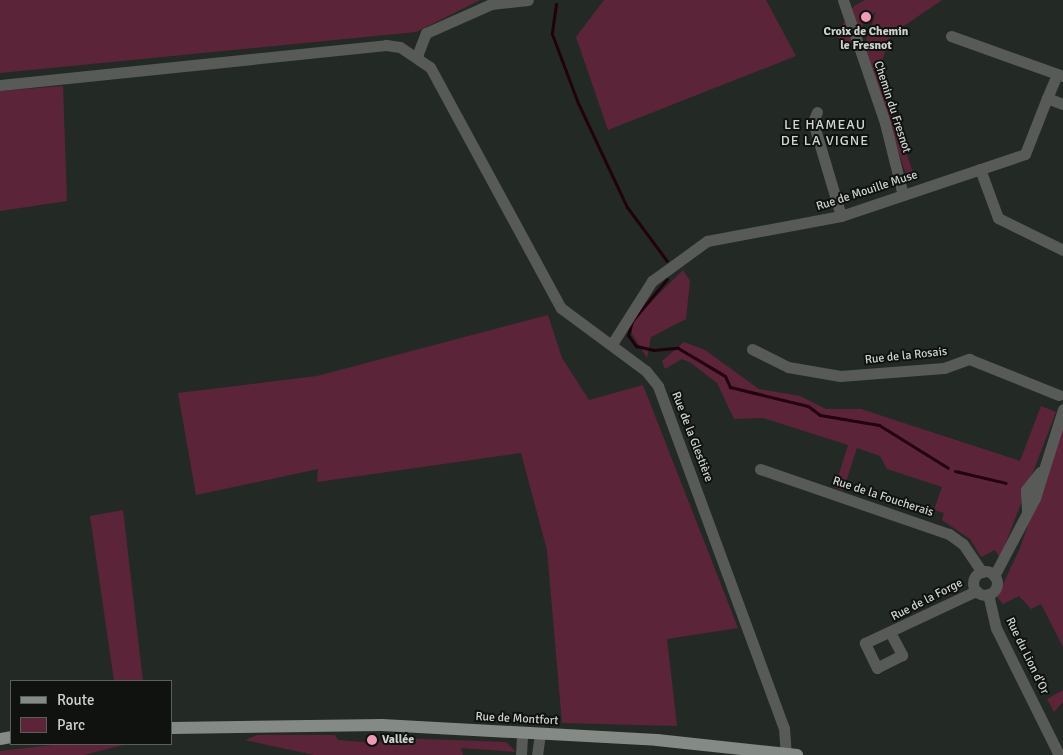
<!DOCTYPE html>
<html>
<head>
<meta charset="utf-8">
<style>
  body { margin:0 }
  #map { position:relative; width:1063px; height:755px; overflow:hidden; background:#232a25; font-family:Signika,sans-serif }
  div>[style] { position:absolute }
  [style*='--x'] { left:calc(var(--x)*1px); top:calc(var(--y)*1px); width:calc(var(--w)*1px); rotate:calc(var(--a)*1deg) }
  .green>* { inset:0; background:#5c2439 }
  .stream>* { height:3px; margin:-1.5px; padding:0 1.5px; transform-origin:1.5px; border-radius:1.5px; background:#21010d }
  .minor>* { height:11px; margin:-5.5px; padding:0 5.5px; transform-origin:5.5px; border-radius:5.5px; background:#575a57 }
  .minor>.ring { margin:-5.5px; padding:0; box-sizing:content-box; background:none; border:11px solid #575a57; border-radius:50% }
  .major>* { height:12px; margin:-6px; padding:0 6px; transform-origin:6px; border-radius:6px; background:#848b86 }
  .dots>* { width:14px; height:14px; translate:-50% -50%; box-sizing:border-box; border:2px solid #0f120f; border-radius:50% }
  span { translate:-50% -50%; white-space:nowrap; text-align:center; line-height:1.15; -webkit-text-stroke:4px #0f120f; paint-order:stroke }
  .poi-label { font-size:12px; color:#ced3d0; font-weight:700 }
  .left { translate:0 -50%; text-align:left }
  .street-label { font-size:12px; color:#ced3d0 }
  .neighbourhood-label { font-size:14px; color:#cdd6d0; letter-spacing:1px }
  .legend { position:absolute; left:10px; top:680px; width:162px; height:65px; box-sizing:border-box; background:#0f120f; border:1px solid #5b5f5c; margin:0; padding:6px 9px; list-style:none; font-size:15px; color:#ced3d0 }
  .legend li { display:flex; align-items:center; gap:10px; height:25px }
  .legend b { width:25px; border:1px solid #5b5f5c }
</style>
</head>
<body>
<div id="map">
  <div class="green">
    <div style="clip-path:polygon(0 0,480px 0,416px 32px,0 73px)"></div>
    <div style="clip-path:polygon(604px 0,766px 0,796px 56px,608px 130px,576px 37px)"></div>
    <div style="clip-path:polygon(865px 0,942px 0,892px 34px,879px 68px,913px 173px,908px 180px,863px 50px,876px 12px,865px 19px,855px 48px,841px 45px,837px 34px,854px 6px)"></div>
    <div style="clip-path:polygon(63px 86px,67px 201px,0 211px,0 91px)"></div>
    <div style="clip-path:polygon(683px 270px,690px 281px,686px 319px,651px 337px,647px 358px,632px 334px,632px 321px)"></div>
    <div style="clip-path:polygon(548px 315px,562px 358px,589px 400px,643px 385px,738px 628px,667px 639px,677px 726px,562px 723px,547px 550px,521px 453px,317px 482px,318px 469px,196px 495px,178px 393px,317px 376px)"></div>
    <div style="clip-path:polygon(684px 342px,705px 350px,759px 389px,800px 396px,826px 409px,861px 409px,1020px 461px,1041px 406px,1056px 412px,1000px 558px,995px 550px,981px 557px,970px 539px,942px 520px,944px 513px,934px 510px,942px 487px,887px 469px,880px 456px,857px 448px,843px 491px,835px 487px,848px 445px,763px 418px,734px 419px,717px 383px,691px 363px,682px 359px,665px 369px,662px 361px)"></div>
    <div style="clip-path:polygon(1063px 425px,1063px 647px,1041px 604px,1031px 609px,1019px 596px,1003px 604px,997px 597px,1020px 548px)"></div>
    <div style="clip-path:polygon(123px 510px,143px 681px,114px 681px,90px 516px)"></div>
    <div style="clip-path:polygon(1063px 690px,1063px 702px,1054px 712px,1047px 699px)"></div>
    <div style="clip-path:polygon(257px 735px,335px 735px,338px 740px,374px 743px,394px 738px,506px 742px,516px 752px,461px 748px,463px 755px,314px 755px,245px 740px)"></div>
    <div style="clip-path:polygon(61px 744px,127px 744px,84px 755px,0 755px,0 751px)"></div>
  </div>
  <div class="stream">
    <div style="--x:556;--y:4;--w:30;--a:98"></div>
    <div style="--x:552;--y:34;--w:74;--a:69.4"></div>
    <div style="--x:578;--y:103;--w:115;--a:64.8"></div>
    <div style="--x:627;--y:207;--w:67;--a:53.5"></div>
    <div style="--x:667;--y:279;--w:55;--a:129.8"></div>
    <div style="--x:632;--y:321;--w:15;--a:106"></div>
    <div style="--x:628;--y:335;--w:14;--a:54"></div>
    <div style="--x:636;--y:346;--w:17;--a:13"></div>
    <div style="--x:653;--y:350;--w:25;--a:-5"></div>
    <div style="--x:678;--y:348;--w:55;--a:30.8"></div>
    <div style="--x:725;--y:376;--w:12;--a:66"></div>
    <div style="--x:730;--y:387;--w:80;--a:13.7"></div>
    <div style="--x:808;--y:406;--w:15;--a:37"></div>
    <div style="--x:820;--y:415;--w:60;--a:9.6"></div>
    <div style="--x:879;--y:425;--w:81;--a:31.9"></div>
    <div style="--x:955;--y:471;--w:52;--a:13.2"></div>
  </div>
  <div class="minor">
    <div style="--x:843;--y:0;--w:130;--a:71.1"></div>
    <div style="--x:885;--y:123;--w:74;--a:76"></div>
    <div style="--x:951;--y:36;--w:119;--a:19.7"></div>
    <div style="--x:417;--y:56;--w:25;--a:-69"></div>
    <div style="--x:426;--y:33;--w:71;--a:-24"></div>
    <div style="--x:491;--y:4;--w:37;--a:-6"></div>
    <div style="--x:0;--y:85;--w:388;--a:-5.9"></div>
    <div style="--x:386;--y:45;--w:14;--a:8"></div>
    <div style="--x:400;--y:47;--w:36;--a:34"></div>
    <div style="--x:430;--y:67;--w:274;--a:61.5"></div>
    <div style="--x:561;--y:308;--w:106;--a:36.5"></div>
    <div style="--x:646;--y:371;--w:19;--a:51"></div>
    <div style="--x:658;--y:386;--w:364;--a:69.8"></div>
    <div style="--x:784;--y:728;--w:26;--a:86"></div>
    <div style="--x:1047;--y:98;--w:26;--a:-67"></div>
    <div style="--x:817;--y:112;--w:11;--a:112"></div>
    <div style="--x:813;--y:122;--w:98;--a:73.4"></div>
    <div style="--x:980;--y:169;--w:52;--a:69.8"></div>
    <div style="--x:998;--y:218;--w:72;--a:26.2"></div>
    <div style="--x:612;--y:344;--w:75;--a:-57.6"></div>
    <div style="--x:652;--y:281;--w:68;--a:-36"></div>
    <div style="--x:707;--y:241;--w:136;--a:-10.6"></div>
    <div style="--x:841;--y:216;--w:194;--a:-18.6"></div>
    <div style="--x:1025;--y:154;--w:60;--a:-68.6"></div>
    <div style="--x:1047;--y:98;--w:17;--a:21"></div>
    <div style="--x:752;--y:349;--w:40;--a:26.6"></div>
    <div style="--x:788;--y:367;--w:53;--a:9.8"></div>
    <div style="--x:840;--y:376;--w:104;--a:-4.4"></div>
    <div style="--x:944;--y:368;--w:27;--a:-20"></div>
    <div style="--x:969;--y:359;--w:97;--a:21.8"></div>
    <div style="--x:760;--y:469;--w:200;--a:19"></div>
    <div style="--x:949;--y:534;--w:17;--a:36"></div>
    <div style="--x:963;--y:544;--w:34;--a:56"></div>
    <div style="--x:1027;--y:510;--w:20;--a:-93"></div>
    <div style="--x:1026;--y:490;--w:23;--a:-52"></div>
    <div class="ring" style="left:973px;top:571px;width:13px;height:13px"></div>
    <div style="--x:994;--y:576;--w:88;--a:-62.3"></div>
    <div style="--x:1035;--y:498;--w:93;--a:-72.5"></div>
    <div style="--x:988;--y:594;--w:35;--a:77"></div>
    <div style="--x:996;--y:628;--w:142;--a:63.6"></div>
    <div style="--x:891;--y:634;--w:24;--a:62"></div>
    <div style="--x:902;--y:655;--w:28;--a:153"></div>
    <div style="--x:877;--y:668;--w:28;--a:-116"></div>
    <div style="--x:865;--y:643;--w:123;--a:-25.1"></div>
    <div style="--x:521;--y:755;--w:22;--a:-87"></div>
    <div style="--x:537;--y:755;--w:21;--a:-82"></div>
  </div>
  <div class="major">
    <div style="--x:171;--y:728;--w:211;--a:-0.8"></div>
    <div style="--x:382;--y:725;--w:275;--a:3.1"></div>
    <div style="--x:657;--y:740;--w:141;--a:6.1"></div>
    <div style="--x:0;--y:739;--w:11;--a:-10"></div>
  </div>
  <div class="dots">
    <div style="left:866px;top:17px;background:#f09ab6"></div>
    <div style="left:372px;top:740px;background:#f09ab6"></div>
  </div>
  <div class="poi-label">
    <span style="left:866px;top:39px">Croix de Chemin<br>le Fresnot</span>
    <span class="left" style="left:382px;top:740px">Vallée</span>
  </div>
  <div class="street-label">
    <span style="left:892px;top:107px;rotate:72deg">Chemin du Fresnot</span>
    <span style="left:867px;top:191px;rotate:-18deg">Rue de Mouille Muse</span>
    <span style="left:906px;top:356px;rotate:-6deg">Rue de la Rosais</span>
    <span style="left:692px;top:437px;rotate:69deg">Rue de la Glestière</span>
    <span style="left:883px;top:497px;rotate:18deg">Rue de la Foucherais</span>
    <span style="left:927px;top:600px;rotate:-27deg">Rue de la Forge</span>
    <span style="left:1027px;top:656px;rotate:64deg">Rue du Lion d'Or</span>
    <span style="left:517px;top:719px;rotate:3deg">Rue de Montfort</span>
  </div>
  <div class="neighbourhood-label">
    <span style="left:825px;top:133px">LE HAMEAU<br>DE LA VIGNE</span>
  </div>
  <ul class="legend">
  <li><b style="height:6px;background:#848b86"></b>Route</li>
  <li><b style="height:14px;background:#5c2439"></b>Parc</li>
  </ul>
</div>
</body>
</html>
